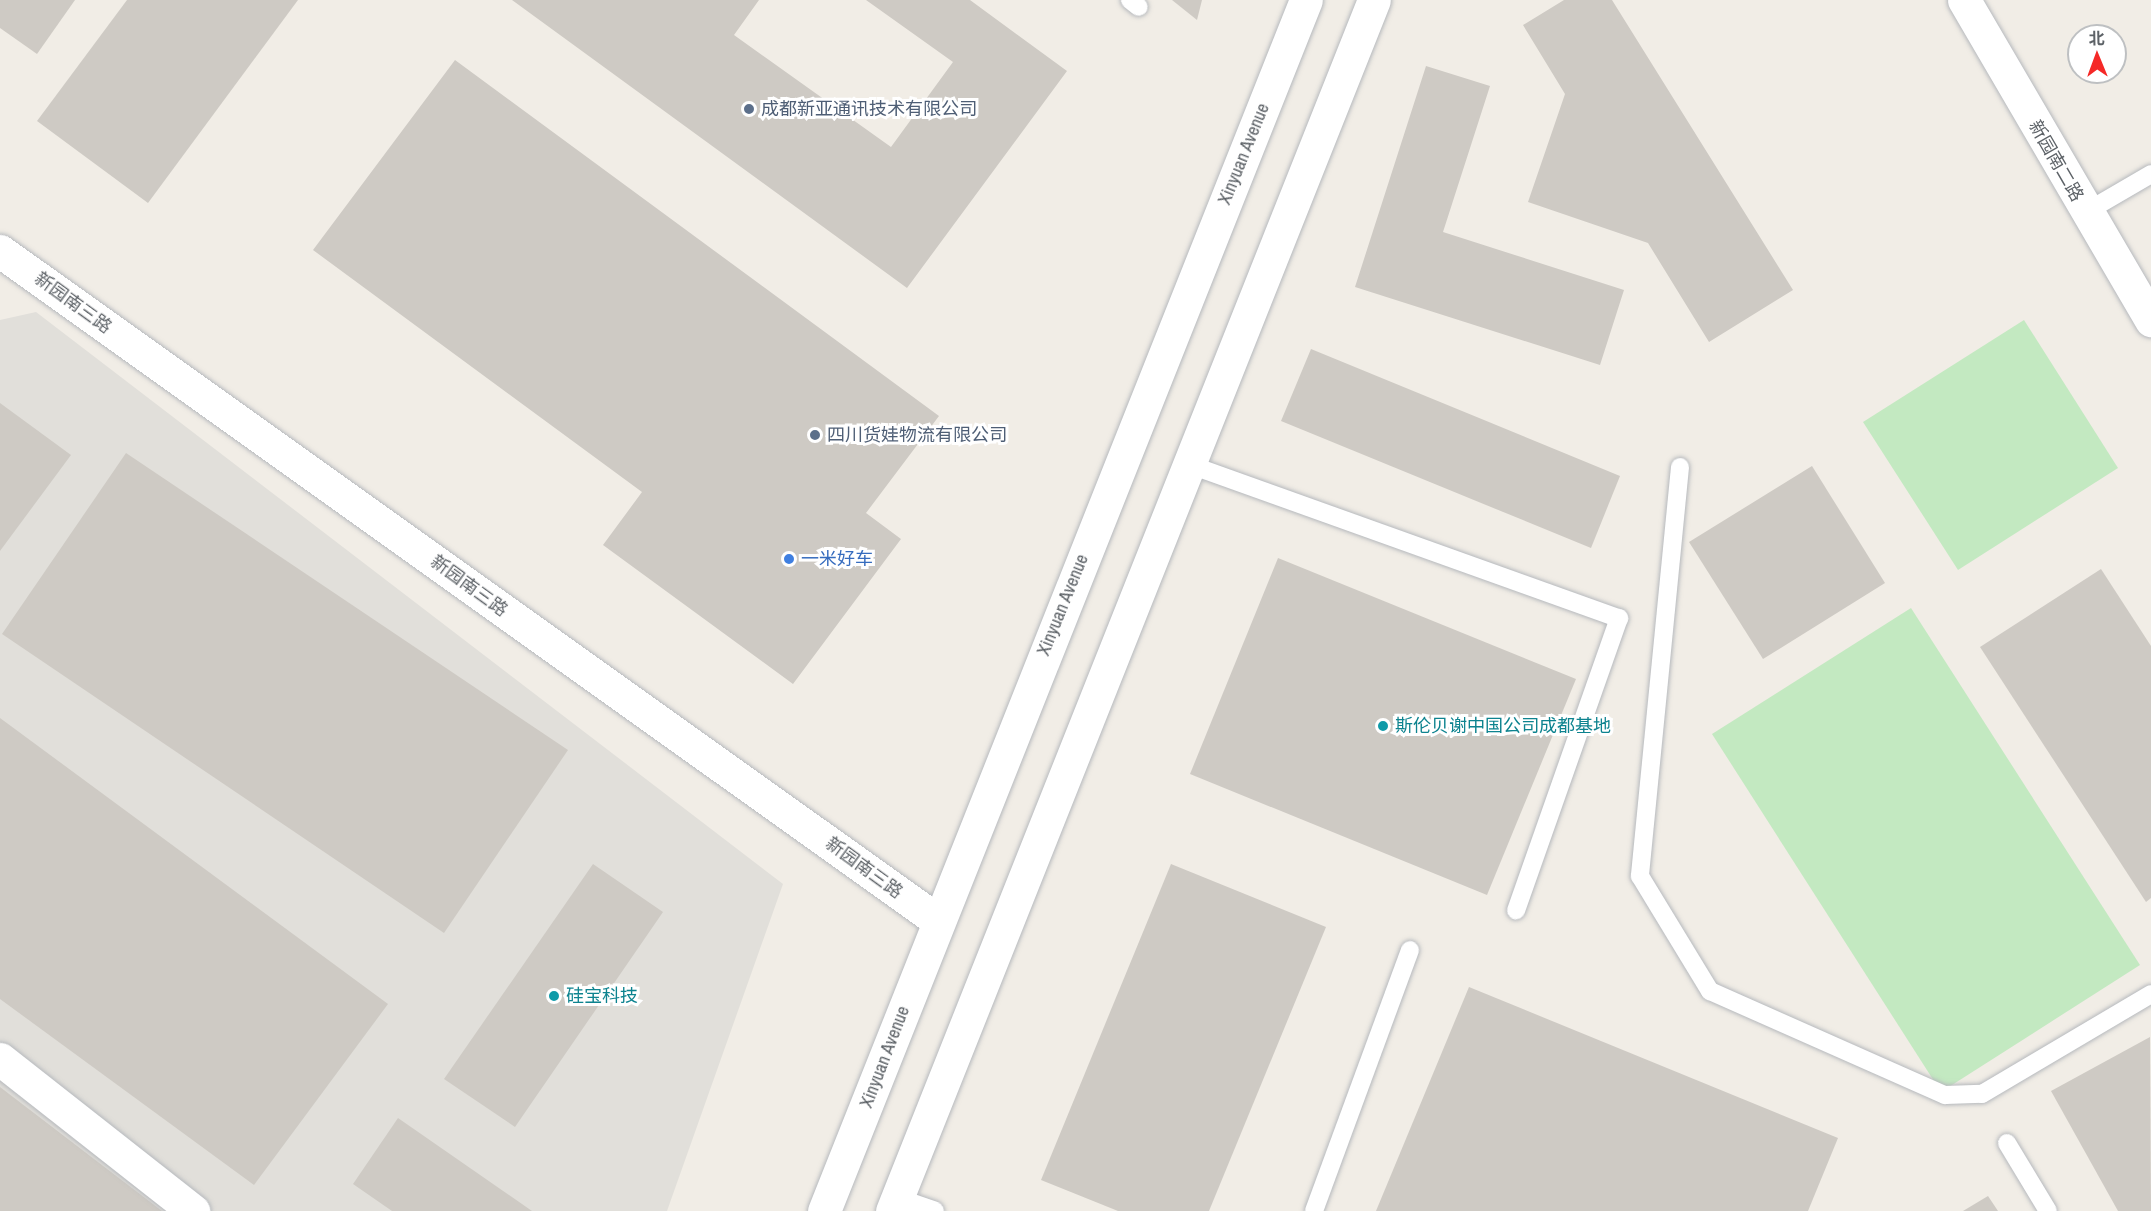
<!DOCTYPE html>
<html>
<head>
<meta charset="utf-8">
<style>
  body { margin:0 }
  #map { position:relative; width:2151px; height:1211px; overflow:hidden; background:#f1ede6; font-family:"Archivo Narrow","Noto Sans SC",sans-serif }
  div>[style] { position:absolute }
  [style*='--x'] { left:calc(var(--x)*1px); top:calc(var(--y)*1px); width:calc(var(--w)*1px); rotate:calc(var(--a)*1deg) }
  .industrial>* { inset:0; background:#e1dfda }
  .green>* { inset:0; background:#c3e9c1 }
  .building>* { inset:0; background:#cecac4 }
  .roads { filter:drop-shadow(0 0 2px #b6b9bd) drop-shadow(0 0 2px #b6b9bd) }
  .lane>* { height:18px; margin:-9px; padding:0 9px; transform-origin:9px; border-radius:9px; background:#fff }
  .street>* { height:33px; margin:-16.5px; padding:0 16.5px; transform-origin:16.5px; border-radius:16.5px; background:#fff }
  .secondary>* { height:33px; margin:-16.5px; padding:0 16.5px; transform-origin:16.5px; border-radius:16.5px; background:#fff }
  .dots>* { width:16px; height:16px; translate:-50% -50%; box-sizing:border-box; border:3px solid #fff; border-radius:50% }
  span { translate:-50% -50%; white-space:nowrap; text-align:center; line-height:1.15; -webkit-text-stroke:6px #fff; paint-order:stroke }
  .service-label { font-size:18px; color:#4e5e75 }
  .left { translate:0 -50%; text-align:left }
  .street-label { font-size:18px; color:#5d6267 }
  .shop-label { font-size:18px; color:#366cbe }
  .culture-label { font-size:18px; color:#0d838f }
  .north { position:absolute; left:2067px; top:24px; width:60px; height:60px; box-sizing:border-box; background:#fff; border:2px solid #bec0c2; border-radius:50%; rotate:359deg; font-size:16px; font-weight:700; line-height:24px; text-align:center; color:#5d6267 }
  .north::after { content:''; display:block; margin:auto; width:21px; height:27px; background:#f52927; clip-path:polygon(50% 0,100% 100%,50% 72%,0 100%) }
</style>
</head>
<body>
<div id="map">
  <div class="industrial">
    <div style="clip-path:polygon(36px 312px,783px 884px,667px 1211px,0 1211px,0 320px)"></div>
  </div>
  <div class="green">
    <div style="clip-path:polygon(2024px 320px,2118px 468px,1958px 570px,1863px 422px)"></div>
    <div style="clip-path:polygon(1911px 608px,2140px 965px,1941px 1092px,1712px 734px)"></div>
  </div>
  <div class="building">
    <div style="clip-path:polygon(0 0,75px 0,37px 54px,0 28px)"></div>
    <div style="clip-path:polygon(127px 0,298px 0,148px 203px,37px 121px)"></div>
    <div style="clip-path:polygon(512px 0,759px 0,734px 35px,891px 147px,953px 62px,866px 0,970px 0,1067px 71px,907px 288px)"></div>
    <div style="clip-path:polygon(1172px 0,1202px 0,1197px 20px)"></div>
    <div style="clip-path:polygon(1564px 0,1612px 0,1793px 290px,1709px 342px,1648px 243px,1528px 202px,1565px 94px,1523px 25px)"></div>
    <div style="clip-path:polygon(455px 60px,939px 416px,866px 513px,901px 539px,793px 684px,603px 545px,642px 492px,313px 250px)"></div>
    <div style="clip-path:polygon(1426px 66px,1490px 86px,1443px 232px,1624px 290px,1600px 365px,1355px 287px)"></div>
    <div style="clip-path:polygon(1311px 349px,1620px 476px,1591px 548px,1281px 421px)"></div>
    <div style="clip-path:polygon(0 403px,71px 455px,0 551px)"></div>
    <div style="clip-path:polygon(126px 453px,568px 750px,444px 933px,2px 634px)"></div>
    <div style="clip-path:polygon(1812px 466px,1885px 583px,1763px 659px,1689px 542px)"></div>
    <div style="clip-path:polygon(1278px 558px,1576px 679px,1487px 895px,1190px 774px)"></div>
    <div style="clip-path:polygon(2101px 569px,2151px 646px,2151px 898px,2146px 902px,1980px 647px)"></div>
    <div style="clip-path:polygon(0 718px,388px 1004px,254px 1185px,0 999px)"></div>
    <div style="clip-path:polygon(593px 864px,663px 912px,515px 1127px,444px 1079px)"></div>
    <div style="clip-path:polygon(1171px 864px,1326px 927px,1209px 1211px,1118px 1211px,1041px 1180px)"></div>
    <div style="clip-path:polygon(1469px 987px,1838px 1138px,1808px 1211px,1376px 1211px)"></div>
    <div style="clip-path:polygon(2150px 1037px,2151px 1211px,2118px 1211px,2051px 1091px)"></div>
    <div style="clip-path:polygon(0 1087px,162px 1211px,0 1211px)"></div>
    <div style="clip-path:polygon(398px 1118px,532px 1211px,392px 1211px,353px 1184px)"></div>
    <div style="clip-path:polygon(1988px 1196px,1998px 1211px,1963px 1211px)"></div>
  </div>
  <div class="roads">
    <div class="lane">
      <div style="--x:1130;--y:0;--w:11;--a:38"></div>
      <div style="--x:2086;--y:212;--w:75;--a:-30.3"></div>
      <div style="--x:1188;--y:464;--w:458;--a:19.7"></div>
      <div style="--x:1619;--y:618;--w:310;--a:109.4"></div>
      <div style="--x:1680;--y:467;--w:411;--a:95.6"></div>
      <div style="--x:1640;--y:876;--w:135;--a:58.7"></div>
      <div style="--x:1710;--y:991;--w:257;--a:23.9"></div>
      <div style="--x:1945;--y:1095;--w:37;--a:-2"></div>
      <div style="--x:1982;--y:1094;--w:196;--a:-30.6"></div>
      <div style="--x:2007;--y:1143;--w:79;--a:58.9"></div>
      <div style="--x:898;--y:1198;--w:39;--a:19"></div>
      <div style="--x:1314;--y:1211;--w:278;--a:-69.8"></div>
    </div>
    <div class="street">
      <div style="--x:0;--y:1059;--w:246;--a:38.2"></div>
    </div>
    <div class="secondary">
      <div style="--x:1964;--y:0;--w:371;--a:59.7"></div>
      <div style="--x:0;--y:251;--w:1151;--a:35.53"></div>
      <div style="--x:824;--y:1211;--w:1303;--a:-68.3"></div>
      <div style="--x:892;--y:1211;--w:1303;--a:-68.3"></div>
    </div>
  </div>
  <div class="dots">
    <div style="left:749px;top:109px;background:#5c6f8a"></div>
    <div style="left:815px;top:435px;background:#5c6f8a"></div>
    <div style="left:789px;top:559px;background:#3f7fe0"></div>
    <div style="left:1383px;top:726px;background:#0f9aa8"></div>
    <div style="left:554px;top:996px;background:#0f9aa8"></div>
  </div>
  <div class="service-label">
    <span class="left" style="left:761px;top:109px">成都新亚通讯技术有限公司</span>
    <span class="left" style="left:827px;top:435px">四川货娃物流有限公司</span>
  </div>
  <div class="street-label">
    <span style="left:1244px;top:154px;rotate:-68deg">Xinyuan Avenue</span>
    <span style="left:2056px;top:161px;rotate:60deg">新园南二路</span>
    <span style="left:73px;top:303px;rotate:36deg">新园南三路</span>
    <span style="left:469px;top:586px;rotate:36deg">新园南三路</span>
    <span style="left:1063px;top:605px;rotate:-68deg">Xinyuan Avenue</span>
    <span style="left:864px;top:868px;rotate:36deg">新园南三路</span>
    <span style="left:885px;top:1057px;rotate:-69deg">Xinyuan Avenue</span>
  </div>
  <div class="shop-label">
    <span class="left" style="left:801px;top:559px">一米好车</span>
  </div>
  <div class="culture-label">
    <span class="left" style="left:1395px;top:726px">斯伦贝谢中国公司成都基地</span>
    <span class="left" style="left:566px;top:996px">硅宝科技</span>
  </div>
  <div class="north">北</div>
</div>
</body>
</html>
